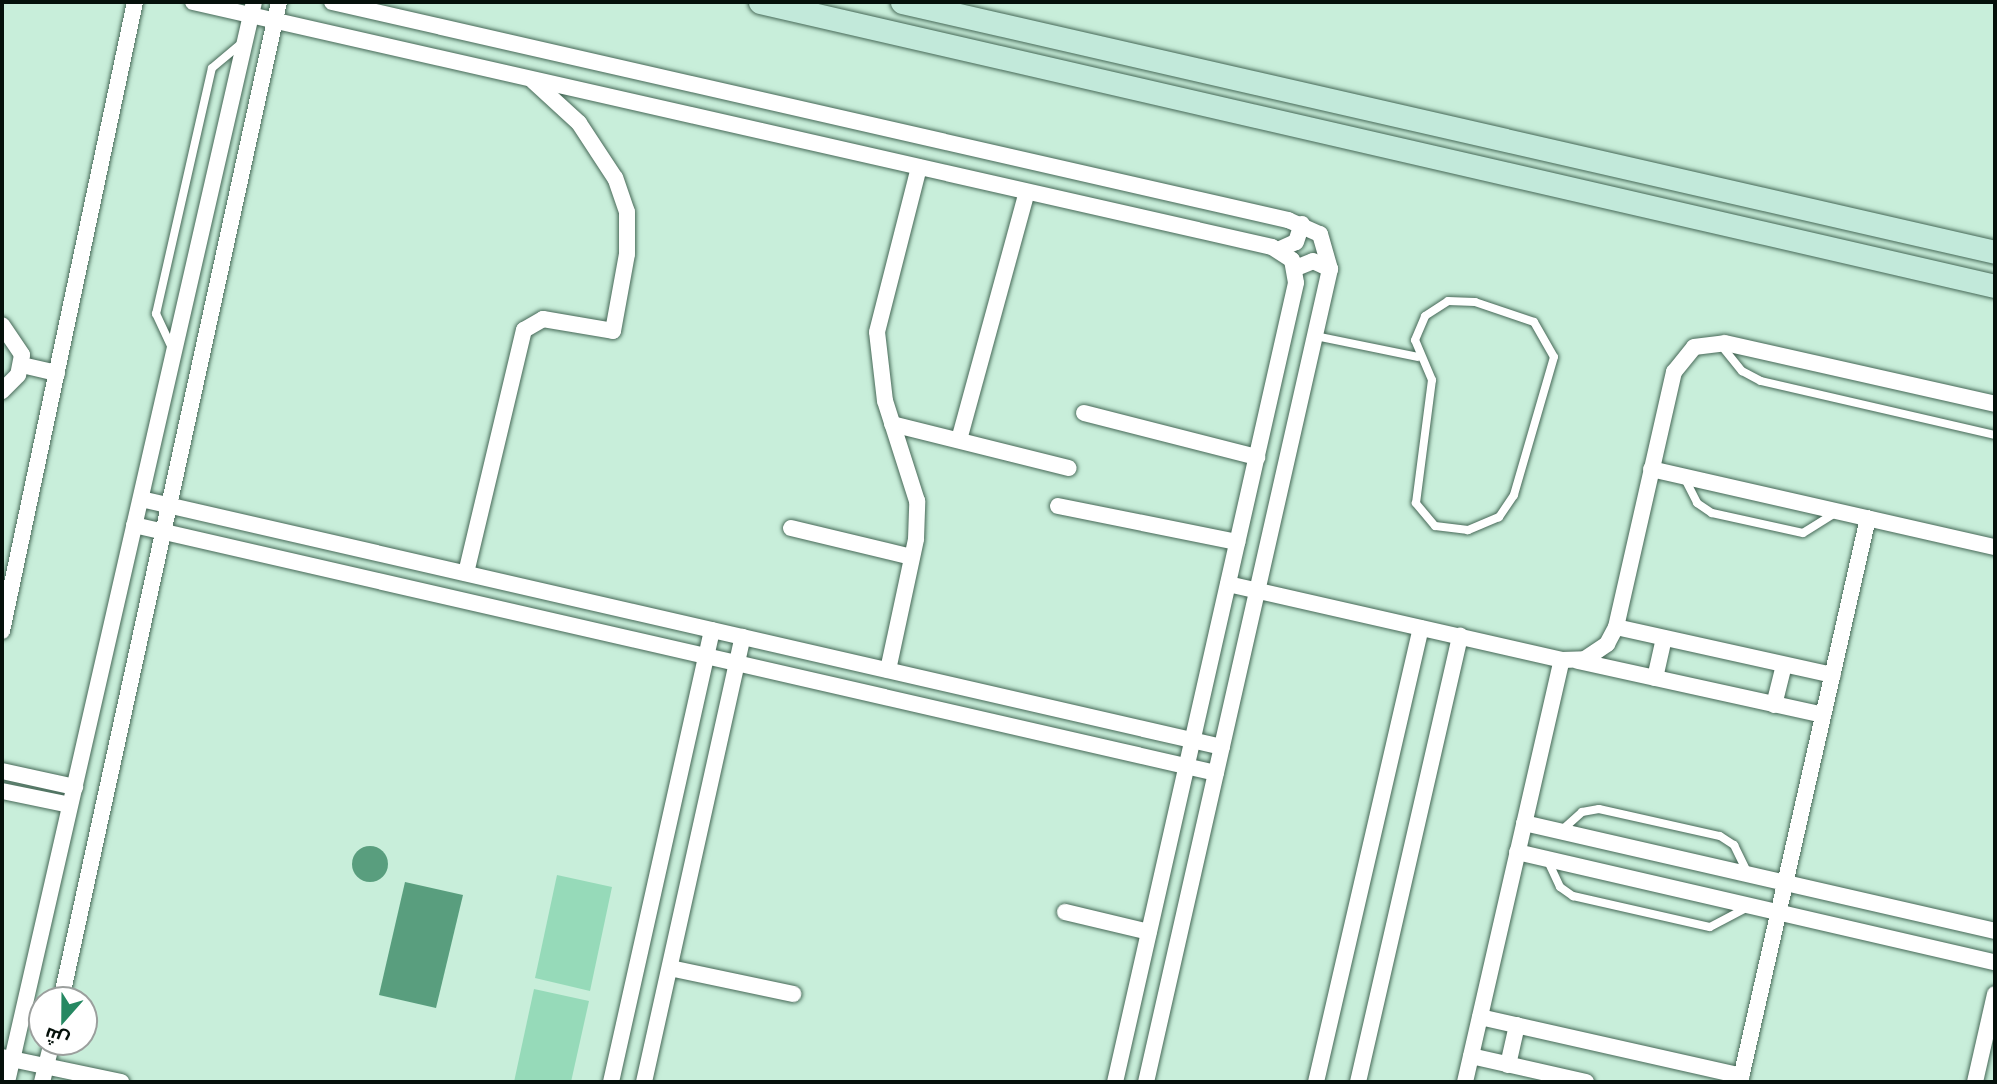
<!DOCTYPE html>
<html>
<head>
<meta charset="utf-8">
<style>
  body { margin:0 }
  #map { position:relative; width:1997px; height:1084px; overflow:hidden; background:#c8eeda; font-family:"Playfair Display",Cairo,serif }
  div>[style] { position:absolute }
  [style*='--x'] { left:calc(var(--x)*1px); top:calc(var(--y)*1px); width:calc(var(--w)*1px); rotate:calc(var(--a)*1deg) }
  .green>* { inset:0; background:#96dab9 }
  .water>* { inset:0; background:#599e7e }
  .round { border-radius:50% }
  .roads { filter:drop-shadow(0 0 2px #466857) drop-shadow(0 0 2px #466857) }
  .lane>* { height:8px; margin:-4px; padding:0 4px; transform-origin:4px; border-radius:4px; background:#fff }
  .street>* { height:16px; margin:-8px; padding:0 8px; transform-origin:8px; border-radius:8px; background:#fff }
  .secondary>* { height:23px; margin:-11.5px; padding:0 11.5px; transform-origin:11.5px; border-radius:11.5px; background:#c2e9da }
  span { translate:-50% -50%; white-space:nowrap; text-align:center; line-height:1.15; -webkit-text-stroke:5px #fff; paint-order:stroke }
  .frame { position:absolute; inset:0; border:4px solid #04100a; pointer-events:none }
  .north { position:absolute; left:28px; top:986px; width:70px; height:70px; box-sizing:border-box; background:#fff; border:2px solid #9b9f9d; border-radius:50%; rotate:201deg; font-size:19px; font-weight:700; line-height:28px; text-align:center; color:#04100a }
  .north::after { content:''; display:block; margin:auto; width:24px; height:32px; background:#268862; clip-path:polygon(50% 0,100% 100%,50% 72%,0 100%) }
</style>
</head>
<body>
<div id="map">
  <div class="green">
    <div style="clip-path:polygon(557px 875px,612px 887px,590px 991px,535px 978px)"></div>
    <div style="clip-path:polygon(534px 989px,589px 1001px,571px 1082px,514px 1082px)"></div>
  </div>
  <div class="water">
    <div class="round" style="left:352px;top:846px;width:36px;height:36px"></div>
    <div style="clip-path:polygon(405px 882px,463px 895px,436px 1008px,379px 995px)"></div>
  </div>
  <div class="roads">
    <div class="lane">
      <div style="--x:1448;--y:301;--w:27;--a:2"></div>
      <div style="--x:1475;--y:302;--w:62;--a:18.7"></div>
      <div style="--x:1534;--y:322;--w:40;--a:60.3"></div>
      <div style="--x:1554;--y:357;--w:144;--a:106.2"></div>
      <div style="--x:1514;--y:495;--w:27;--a:124"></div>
      <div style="--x:1499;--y:517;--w:34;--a:157"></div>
      <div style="--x:1468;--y:530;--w:33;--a:-173"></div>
      <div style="--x:1435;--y:526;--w:30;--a:-130"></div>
      <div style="--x:1416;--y:503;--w:124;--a:-82.6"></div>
      <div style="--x:1432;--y:380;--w:43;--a:-113"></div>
      <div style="--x:1415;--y:340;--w:26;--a:-67"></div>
      <div style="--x:1425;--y:316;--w:27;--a:-33"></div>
      <div style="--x:1315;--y:336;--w:105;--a:11.5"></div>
      <div style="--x:1720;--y:344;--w:35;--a:51"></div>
      <div style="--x:1742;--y:371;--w:21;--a:28"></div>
      <div style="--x:1761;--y:381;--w:240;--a:13"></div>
      <div style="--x:172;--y:348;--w:38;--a:-115"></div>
      <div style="--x:156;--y:314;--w:252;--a:-77.2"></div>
      <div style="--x:212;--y:68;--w:38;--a:-40"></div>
      <div style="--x:1685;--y:479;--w:27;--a:63"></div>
      <div style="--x:1697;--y:503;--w:18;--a:34"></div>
      <div style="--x:1712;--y:513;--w:93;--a:12.4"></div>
      <div style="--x:1803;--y:533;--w:40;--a:-32"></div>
      <div style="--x:1562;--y:830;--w:27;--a:-42"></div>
      <div style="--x:1582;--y:812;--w:17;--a:-10"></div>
      <div style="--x:1599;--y:809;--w:124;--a:12.6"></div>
      <div style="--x:1720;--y:836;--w:17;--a:33"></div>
      <div style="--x:1734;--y:845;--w:32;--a:64"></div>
      <div style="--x:1547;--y:859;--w:31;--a:65"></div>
      <div style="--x:1560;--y:887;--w:16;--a:35"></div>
      <div style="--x:1573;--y:896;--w:140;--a:12.8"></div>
      <div style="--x:1710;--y:927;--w:43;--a:-27.8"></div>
    </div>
    <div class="street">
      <div style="--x:193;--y:2;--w:1106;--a:12.79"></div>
      <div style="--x:1272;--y:247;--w:24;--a:33"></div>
      <div style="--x:1292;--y:260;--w:23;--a:80"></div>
      <div style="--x:1296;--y:283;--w:819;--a:102.76"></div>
      <div style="--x:332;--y:2;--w:981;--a:12.85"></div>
      <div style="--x:1288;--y:220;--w:35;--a:24"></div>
      <div style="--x:1320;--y:234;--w:36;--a:74"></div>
      <div style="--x:1330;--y:269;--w:834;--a:102.75"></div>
      <div style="--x:1280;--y:249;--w:17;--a:-24"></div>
      <div style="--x:1296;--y:242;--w:19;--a:-72"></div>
      <div style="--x:1296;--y:268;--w:18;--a:-22"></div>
      <div style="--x:1313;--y:261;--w:19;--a:25"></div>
      <div style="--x:2;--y:325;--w:36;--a:56"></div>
      <div style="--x:22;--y:355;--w:20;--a:101"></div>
      <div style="--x:18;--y:375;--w:23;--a:135"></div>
      <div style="--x:22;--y:365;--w:36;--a:13"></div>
      <div style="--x:1084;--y:413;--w:179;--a:14.3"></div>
      <div style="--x:892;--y:424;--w:182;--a:14"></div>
      <div style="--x:959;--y:440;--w:257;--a:-74.7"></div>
      <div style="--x:1651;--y:469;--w:353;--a:12.8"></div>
      <div style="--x:141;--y:499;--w:1109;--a:12.92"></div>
      <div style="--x:1058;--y:506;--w:183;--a:11.4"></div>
      <div style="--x:134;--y:525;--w:1110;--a:12.91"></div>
      <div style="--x:791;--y:528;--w:124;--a:13.5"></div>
      <div style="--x:466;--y:573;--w:250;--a:-76.6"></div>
      <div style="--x:524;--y:330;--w:22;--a:-30"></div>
      <div style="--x:543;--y:319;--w:71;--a:9.7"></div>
      <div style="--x:613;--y:331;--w:78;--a:-79.7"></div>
      <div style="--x:627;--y:254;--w:42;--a:-90"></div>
      <div style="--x:627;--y:212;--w:36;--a:-109"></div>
      <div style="--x:615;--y:178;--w:66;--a:-123.2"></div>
      <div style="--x:579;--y:123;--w:62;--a:-137.6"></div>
      <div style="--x:1228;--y:584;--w:343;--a:12.8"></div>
      <div style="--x:1562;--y:660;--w:23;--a:-2"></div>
      <div style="--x:1585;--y:659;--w:27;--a:-34"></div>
      <div style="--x:1607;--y:644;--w:19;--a:-62"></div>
      <div style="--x:1616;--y:627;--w:262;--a:-77.2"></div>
      <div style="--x:1674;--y:372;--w:32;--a:-51"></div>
      <div style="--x:1694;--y:347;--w:31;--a:-7"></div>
      <div style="--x:1725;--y:343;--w:277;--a:12.7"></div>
      <div style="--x:1616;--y:627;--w:222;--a:12.5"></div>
      <div style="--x:2;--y:631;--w:643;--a:-78.06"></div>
      <div style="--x:1578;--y:661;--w:251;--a:12.4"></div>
      <div style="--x:888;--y:670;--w:134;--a:-77.9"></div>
      <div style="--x:916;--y:539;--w:38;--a:-88"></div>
      <div style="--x:917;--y:501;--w:105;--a:-107.7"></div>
      <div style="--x:885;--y:401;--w:69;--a:-96.6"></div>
      <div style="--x:877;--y:332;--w:170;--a:-75.7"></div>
      <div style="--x:1655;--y:678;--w:41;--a:-77.3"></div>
      <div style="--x:1774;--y:705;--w:41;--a:-76"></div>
      <div style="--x:2;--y:771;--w:75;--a:12.4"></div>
      <div style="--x:2;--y:791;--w:69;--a:11.6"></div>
      <div style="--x:1524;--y:823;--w:483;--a:12.9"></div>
      <div style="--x:1517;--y:852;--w:490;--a:13"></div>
      <div style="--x:1065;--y:912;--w:86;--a:13.4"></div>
      <div style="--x:670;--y:968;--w:126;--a:11.9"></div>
      <div style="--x:61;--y:1000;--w:1022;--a:-77.68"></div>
      <div style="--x:1480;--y:1017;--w:268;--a:12.7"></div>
      <div style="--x:1471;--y:1056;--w:118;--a:12.7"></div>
      <div style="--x:2;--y:1057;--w:122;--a:11.9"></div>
      <div style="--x:1508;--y:1065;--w:41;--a:-77.3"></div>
      <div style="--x:7;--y:1082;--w:1108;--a:-77.12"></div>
      <div style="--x:42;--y:1082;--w:41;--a:-76"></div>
      <div style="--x:611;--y:1082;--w:463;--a:-77.4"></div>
      <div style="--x:644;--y:1082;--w:456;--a:-77.5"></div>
      <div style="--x:1316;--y:1082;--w:466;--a:-77"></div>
      <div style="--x:1358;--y:1082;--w:458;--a:-77.1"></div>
      <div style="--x:1465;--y:1082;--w:433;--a:-77.1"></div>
      <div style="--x:1740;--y:1082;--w:578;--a:-77.21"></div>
      <div style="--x:1975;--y:1082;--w:90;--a:-77.2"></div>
    </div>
    <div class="secondary">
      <div style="--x:760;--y:2;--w:1267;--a:12.95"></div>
      <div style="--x:902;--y:2;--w:1121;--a:12.88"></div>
    </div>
  </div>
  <div class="frame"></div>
  <div class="north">ش</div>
</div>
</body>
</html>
